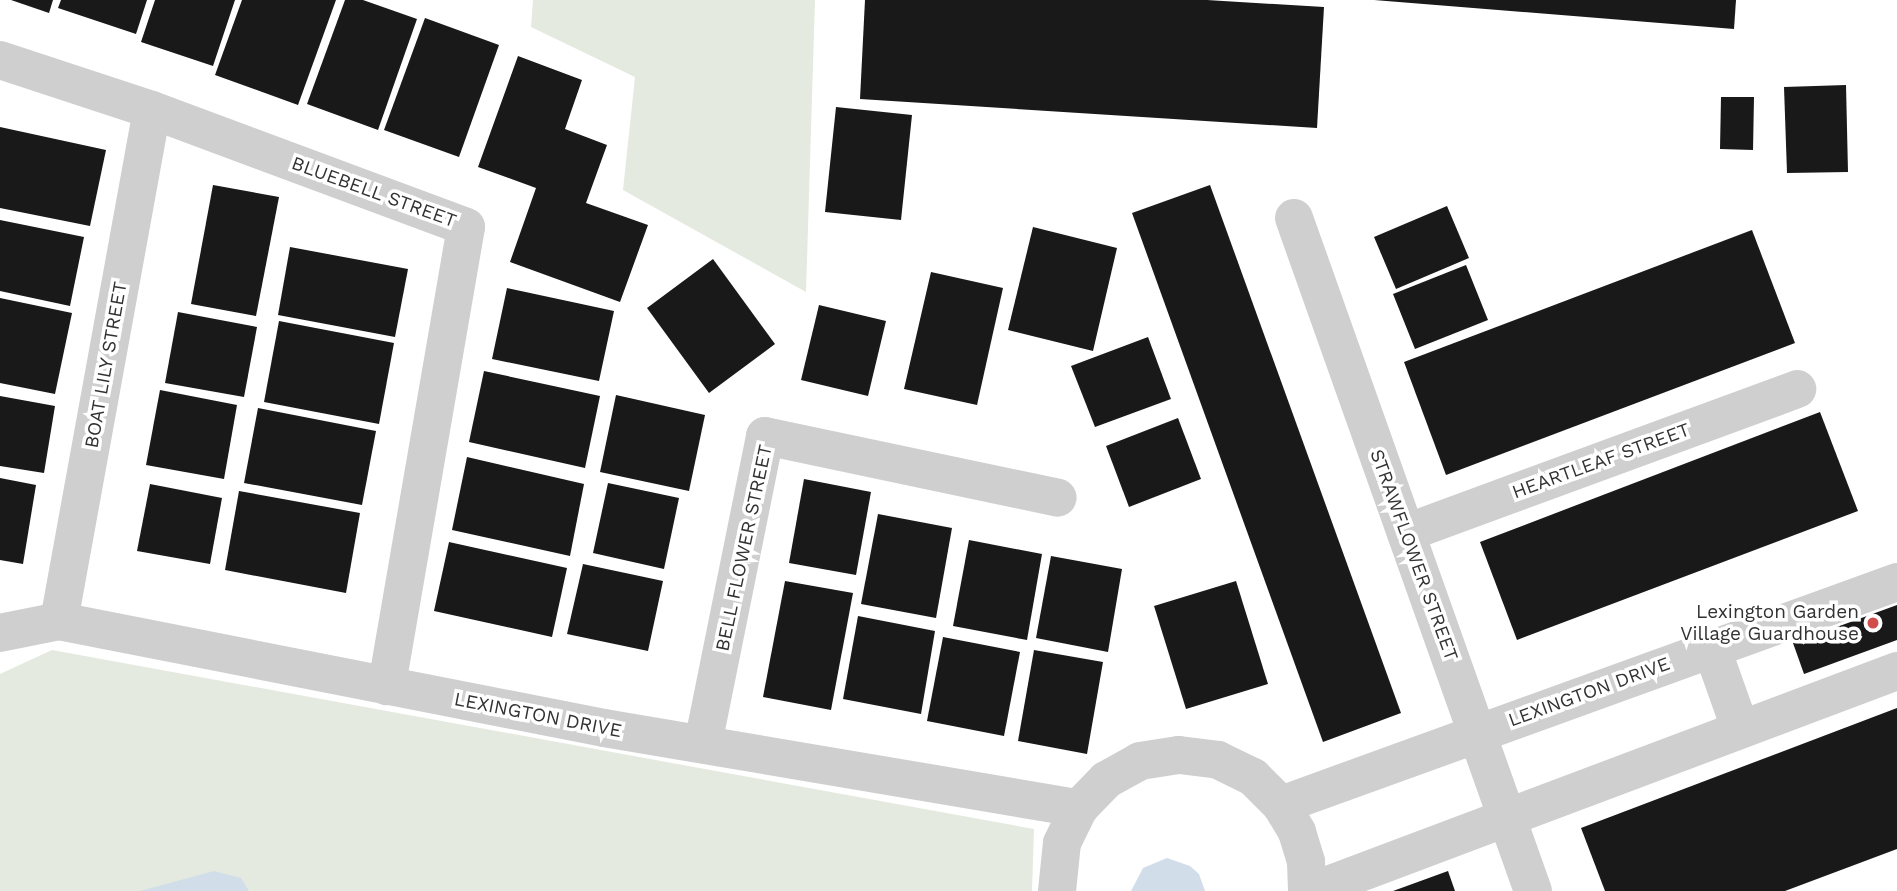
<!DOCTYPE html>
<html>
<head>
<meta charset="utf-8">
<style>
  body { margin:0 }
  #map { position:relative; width:1897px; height:891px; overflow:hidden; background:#fff; font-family:"Work Sans",sans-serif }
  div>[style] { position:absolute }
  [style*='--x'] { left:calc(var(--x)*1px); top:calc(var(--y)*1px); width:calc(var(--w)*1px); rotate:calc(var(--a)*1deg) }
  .green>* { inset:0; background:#e4eadf }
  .water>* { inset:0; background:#d1deea }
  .building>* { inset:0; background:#191919 }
  .minor>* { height:38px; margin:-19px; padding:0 19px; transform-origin:19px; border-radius:19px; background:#cfcfcf }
  .dots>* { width:19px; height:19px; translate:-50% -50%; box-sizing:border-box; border:4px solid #fff; border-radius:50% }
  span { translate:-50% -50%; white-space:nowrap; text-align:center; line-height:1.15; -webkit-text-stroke:7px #fff; paint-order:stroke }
  .street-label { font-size:19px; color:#323232 }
  .poi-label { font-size:19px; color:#323232 }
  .right { translate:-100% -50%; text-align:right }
</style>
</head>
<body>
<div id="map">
  <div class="green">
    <div style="clip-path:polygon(533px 0,815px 0,806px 292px,623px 190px,635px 77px,531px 27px)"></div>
    <div style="clip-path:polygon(52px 650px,1034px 829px,1032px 891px,0 891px,0 674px)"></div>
  </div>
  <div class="water">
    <div style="clip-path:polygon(1167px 858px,1190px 866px,1199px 874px,1205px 891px,1131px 891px,1143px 868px)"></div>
    <div style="clip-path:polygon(214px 871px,241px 878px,249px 891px,140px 891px)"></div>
  </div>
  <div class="building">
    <div style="clip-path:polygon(11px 0,53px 0,49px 13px)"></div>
    <div style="clip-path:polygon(61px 0,147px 0,136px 34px,58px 8px)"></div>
    <div style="clip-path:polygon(155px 0,235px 0,213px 66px,141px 42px)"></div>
    <div style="clip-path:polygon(242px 0,336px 0,298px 105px,215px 75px)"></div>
    <div style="clip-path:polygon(345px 0,363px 0,417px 19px,378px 130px,307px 104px)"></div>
    <div style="clip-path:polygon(865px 0,1207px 0,1324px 7px,1317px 128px,860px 99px)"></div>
    <div style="clip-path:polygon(1374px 0,1736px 0,1734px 29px)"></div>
    <div style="clip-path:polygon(425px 18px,499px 45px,459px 157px,384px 130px)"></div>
    <div style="clip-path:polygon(518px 56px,582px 80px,565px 129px,607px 145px,586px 203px,648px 225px,620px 302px,510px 262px,536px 188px,478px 167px)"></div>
    <div style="clip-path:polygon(1846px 85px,1848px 172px,1787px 173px,1784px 87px)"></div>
    <div style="clip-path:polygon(1721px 97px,1754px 97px,1753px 150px,1720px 149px)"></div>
    <div style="clip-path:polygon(836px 107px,912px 115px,901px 220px,825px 212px)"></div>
    <div style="clip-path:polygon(0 127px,106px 150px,90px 226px,0 208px)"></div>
    <div style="clip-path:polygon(213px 185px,279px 197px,256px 316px,191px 304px)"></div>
    <div style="clip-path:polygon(1210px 185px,1401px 713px,1323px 742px,1132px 213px)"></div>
    <div style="clip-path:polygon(1447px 206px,1469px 258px,1396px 289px,1374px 237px)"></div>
    <div style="clip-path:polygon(0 220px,84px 237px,70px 306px,0 291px)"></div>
    <div style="clip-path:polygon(1033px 227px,1117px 248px,1093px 351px,1008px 330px)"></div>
    <div style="clip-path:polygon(1752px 230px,1795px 343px,1446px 475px,1404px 362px)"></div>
    <div style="clip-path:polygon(290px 247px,408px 269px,395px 337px,278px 315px)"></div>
    <div style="clip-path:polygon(713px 259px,775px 344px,709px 393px,647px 308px)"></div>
    <div style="clip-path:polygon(1466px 265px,1488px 320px,1415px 349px,1393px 294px)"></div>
    <div style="clip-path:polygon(931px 272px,1003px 288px,977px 405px,904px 389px)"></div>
    <div style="clip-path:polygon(507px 288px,614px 311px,599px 381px,492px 359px)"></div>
    <div style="clip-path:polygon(0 298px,72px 313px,55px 394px,0 383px)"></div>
    <div style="clip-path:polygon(819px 305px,886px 321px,868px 396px,801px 380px)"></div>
    <div style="clip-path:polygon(178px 312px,257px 327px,244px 397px,165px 383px)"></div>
    <div style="clip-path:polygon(279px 321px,394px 343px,379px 424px,264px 402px)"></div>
    <div style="clip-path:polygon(1148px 337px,1171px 399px,1095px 427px,1071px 366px)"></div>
    <div style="clip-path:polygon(484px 371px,600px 396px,585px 468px,469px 442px)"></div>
    <div style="clip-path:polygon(160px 390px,237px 405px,224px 479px,146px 465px)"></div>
    <div style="clip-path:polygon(616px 395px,705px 415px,689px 491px,600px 472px)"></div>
    <div style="clip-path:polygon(0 396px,55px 406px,44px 473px,0 466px)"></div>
    <div style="clip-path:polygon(258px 408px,376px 431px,362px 505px,244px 483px)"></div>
    <div style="clip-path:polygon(1820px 412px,1858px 511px,1517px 640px,1480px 542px)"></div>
    <div style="clip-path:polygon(1178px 418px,1201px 479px,1129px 507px,1106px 446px)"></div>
    <div style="clip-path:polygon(467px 457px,584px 484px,570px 556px,452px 530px)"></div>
    <div style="clip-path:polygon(0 478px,36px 485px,23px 564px,0 560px)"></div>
    <div style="clip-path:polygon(804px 479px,871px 492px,856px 575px,789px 563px)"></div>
    <div style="clip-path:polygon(608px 483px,679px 498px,664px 569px,593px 553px)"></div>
    <div style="clip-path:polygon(150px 484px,222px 498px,210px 564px,137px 551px)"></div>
    <div style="clip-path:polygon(239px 491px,360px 513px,346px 593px,225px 570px)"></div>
    <div style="clip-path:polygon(878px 514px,952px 528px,936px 618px,861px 604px)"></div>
    <div style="clip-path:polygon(969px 540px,1042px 554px,1027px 640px,953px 626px)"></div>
    <div style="clip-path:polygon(449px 542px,567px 568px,552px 637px,434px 611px)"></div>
    <div style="clip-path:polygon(1051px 556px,1122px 569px,1108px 652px,1036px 638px)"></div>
    <div style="clip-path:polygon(583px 564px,663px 581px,648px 651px,567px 634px)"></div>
    <div style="clip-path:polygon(785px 581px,853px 593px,831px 710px,763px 697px)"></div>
    <div style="clip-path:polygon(1236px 581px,1268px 684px,1186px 709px,1154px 606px)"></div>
    <div style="clip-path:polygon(1897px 605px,1897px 640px,1804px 674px,1793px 643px)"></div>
    <div style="clip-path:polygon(858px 616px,935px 631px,921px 714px,843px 699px)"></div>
    <div style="clip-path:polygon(943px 637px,1020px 652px,1004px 736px,927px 721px)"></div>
    <div style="clip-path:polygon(1034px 650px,1103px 662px,1087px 754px,1018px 741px)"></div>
    <div style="clip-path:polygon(1897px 708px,1897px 849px,1785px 891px,1605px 891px,1581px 828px)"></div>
    <div style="clip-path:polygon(1448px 871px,1455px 891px,1393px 891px)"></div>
  </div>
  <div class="minor">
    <div style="--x:0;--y:60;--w:160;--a:18.2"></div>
    <div style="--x:152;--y:110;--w:335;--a:20.4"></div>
    <div style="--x:466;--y:227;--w:466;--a:99.8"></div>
    <div style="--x:1294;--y:218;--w:714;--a:70.45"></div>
    <div style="--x:1406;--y:533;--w:417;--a:-20.2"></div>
    <div style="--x:59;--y:621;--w:519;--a:-79.69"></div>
    <div style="--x:0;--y:633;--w:60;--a:-11.5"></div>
    <div style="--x:59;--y:621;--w:555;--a:11.11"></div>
    <div style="--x:604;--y:728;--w:482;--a:9.6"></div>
    <div style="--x:1711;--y:646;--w:87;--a:70.5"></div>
    <div style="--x:703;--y:744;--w:314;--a:-78.6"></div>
    <div style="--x:765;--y:436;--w:299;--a:11.9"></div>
    <div style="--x:1281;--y:805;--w:655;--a:-19.9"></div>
    <div style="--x:1057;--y:891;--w:48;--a:-84.1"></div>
    <div style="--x:1062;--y:843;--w:39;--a:-64"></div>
    <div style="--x:1079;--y:808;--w:39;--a:-46"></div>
    <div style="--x:1106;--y:780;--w:39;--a:-29"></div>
    <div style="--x:1140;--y:761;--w:39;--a:-9"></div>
    <div style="--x:1179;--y:755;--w:39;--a:7"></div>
    <div style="--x:1218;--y:760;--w:39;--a:26"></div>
    <div style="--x:1253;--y:777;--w:40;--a:45"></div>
    <div style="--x:1281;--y:805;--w:31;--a:59"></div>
    <div style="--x:1297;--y:832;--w:31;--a:73"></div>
    <div style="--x:1306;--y:862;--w:29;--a:88"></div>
    <div style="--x:1312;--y:891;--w:625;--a:-20.61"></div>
  </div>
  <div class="dots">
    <div style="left:1873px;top:623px;background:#d04d4c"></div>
  </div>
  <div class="street-label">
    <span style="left:374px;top:192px;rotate:20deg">BLUEBELL STREET</span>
    <span style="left:106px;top:365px;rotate:-80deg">BOAT LILY STREET</span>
    <span style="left:1601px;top:461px;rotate:-20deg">HEARTLEAF STREET</span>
    <span style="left:744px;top:548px;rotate:-78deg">BELL FLOWER STREET</span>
    <span style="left:1414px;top:555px;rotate:70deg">STRAWFLOWER STREET</span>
    <span style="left:1589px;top:692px;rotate:-20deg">LEXINGTON DRIVE</span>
    <span style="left:538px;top:715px;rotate:11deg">LEXINGTON DRIVE</span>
  </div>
  <div class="poi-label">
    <span class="right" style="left:1859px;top:623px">Lexington Garden<br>Village Guardhouse</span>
  </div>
</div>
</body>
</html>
